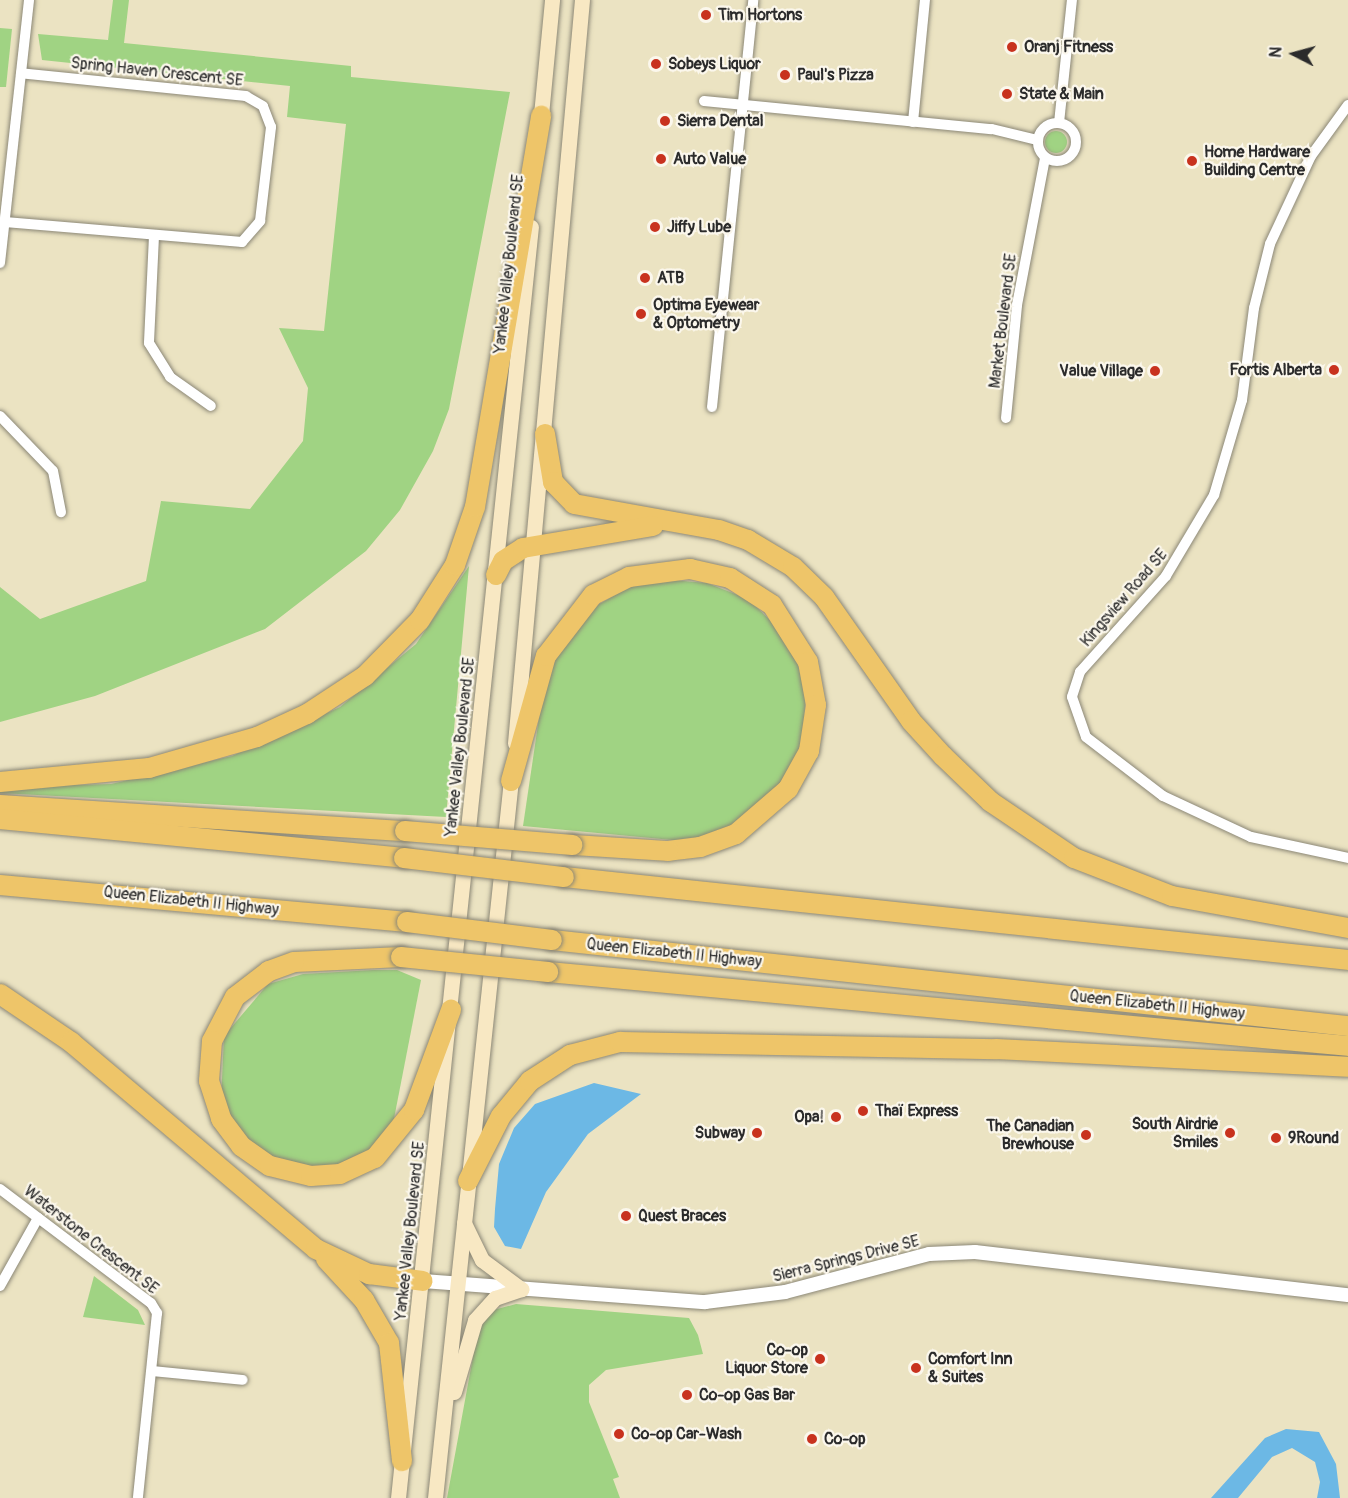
<!DOCTYPE html>
<html>
<head>
<meta charset="utf-8">
<style>
  body { margin:0 }
  #map { position:relative; width:1348px; height:1498px; overflow:hidden; background:#ebe3c2; font-family:Pangolin,sans-serif }
  div>[style] { position:absolute }
  [style*='--x'] { left:calc(var(--x)*1px); top:calc(var(--y)*1px); width:calc(var(--w)*1px); rotate:calc(var(--a)*1deg) }
  .green>* { inset:0; background:#a0d383 }
  .round { border-radius:50% }
  .water>* { inset:0; background:#6cb8e5 }
  .roads { filter:drop-shadow(0 0 2px #8b8776) drop-shadow(0 0 2px #8b8776) }
  .minor>* { height:10px; margin:-5px; padding:0 5px; transform-origin:5px; border-radius:5px; background:#fff }
  .minor>.ring { margin:-5px; padding:0; box-sizing:content-box; background:none; border:10px solid #fff; border-radius:50% }
  .tertiary>* { height:14px; margin:-7px; padding:0 7px; transform-origin:7px; border-radius:7px; background:#fff }
  .secondary>* { height:15px; margin:-7.5px; padding:0 7.5px; transform-origin:7.5px; border-radius:7.5px; background:#f8e8c3 }
  .motorway>* { height:20px; margin:-10px; padding:0 10px; transform-origin:10px; border-radius:10px; background:#eec569 }
  .bridges { filter:drop-shadow(0 0 2px #8b8776) drop-shadow(0 0 2px #8b8776) }
  .motorway-bridge>* { height:20px; margin:-10px; padding:0 10px; transform-origin:10px; border-radius:10px; background:#eec569 }
  .dots>* { width:16px; height:16px; translate:-50% -50%; box-sizing:border-box; border:3px solid #fbf7ec; border-radius:50% }
  span { translate:-50% -50%; white-space:nowrap; text-align:center; line-height:1.15; -webkit-text-stroke:4.5px #fbf7ec; paint-order:stroke }
  .poi-label { font-size:16px; color:#2b2b2b; font-weight:700 }
  .left { translate:0 -50%; text-align:left }
  .right { translate:-100% -50%; text-align:right }
  .street-label { font-size:16px; color:#2b2b2b }
  .north { position:absolute; left:1264px; top:24px; width:60px; height:60px; -webkit-text-stroke:4px #fbf7ec; paint-order:stroke; rotate:276deg; font-size:16px; font-weight:700; line-height:24px; text-align:center; color:#2b2b2b }
  .north::after { content:''; display:block; margin:auto; width:21px; height:27px; background:#2b2b2b; clip-path:polygon(50% 0,100% 100%,50% 72%,0 100%) }
</style>
</head>
<body>
<div id="map">
  <div class="green">
    <div style="clip-path:polygon(113px 0,129px 0,124px 43px,351px 66px,351px 77px,510px 92px,449px 409px,433px 451px,400px 510px,366px 551px,265px 629px,95px 696px,0 722px,0 587px,40px 619px,146px 581px,161px 501px,250px 509px,303px 441px,308px 388px,279px 328px,324px 331px,346px 124px,287px 117px,290px 86px,42px 60px,38px 34px,108px 40px)"></div>
    <div style="clip-path:polygon(0 28px,12px 29px,6px 87px,0 87px)"></div>
    <div class="round" style="left:1045px;top:131px;width:22px;height:22px"></div>
    <div style="clip-path:polygon(469px 566px,446px 817px,0 793px,0 787px,111px 784px,232px 756px,340px 707px,416px 644px)"></div>
    <div style="clip-path:polygon(671px 580px,707px 583px,748px 599px,772px 622px,797px 660px,806px 691px,803px 740px,793px 769px,768px 803px,719px 833px,683px 841px,523px 826px,543px 691px,560px 646px,596px 606px,629px 587px)"></div>
    <div style="clip-path:polygon(373px 970px,397px 970px,421px 980px,391px 1134px,354px 1162px,311px 1171px,268px 1159px,241px 1138px,221px 1100px,224px 1036px,268px 984px,303px 974px)"></div>
    <div style="clip-path:polygon(94px 1276px,138px 1310px,145px 1325px,83px 1317px)"></div>
    <div style="clip-path:polygon(516px 1304px,689px 1318px,698px 1335px,703px 1354px,606px 1370px,589px 1385px,589px 1402px,619px 1477px,613px 1479px,620px 1498px,447px 1498px,477px 1335px,490px 1311px)"></div>
  </div>
  <div class="water">
    <div style="clip-path:polygon(594px 1083px,641px 1094px,588px 1134px,546px 1192px,521px 1249px,505px 1246px,494px 1227px,495px 1209px,499px 1164px,514px 1128px,535px 1104px)"></div>
    <div style="clip-path:polygon(1286px 1429px,1319px 1432px,1336px 1464px,1340px 1498px,1317px 1498px,1320px 1482px,1315px 1462px,1292px 1448px,1272px 1457px,1238px 1498px,1211px 1498px,1265px 1438px)"></div>
  </div>
  <div class="roads">
    <div class="minor">
      <div style="--x:704;--y:101;--w:289;--a:5.6"></div>
      <div style="--x:992;--y:129;--w:46;--a:13.7"></div>
      <div style="--x:1348;--y:105;--w:63;--a:126"></div>
      <div style="--x:1311;--y:156;--w:97;--a:115"></div>
      <div style="--x:1270;--y:244;--w:66;--a:104"></div>
      <div style="--x:1254;--y:308;--w:93;--a:97.4"></div>
      <div style="--x:1242;--y:400;--w:99;--a:106.4"></div>
      <div style="--x:1214;--y:495;--w:94;--a:120.7"></div>
      <div style="--x:1166;--y:576;--w:129;--a:131.9"></div>
      <div style="--x:1080;--y:672;--w:26;--a:108"></div>
      <div style="--x:1072;--y:697;--w:42;--a:70.7"></div>
      <div style="--x:1086;--y:737;--w:97;--a:37.5"></div>
      <div style="--x:1163;--y:796;--w:97;--a:25"></div>
      <div style="--x:1251;--y:837;--w:99;--a:12.2"></div>
      <div style="--x:913;--y:122;--w:123;--a:-84.4"></div>
      <div class="ring" style="left:1038px;top:123px;width:28px;height:28px"></div>
      <div style="--x:1059;--y:123;--w:124;--a:-84"></div>
      <div style="--x:5;--y:222;--w:238;--a:4.8"></div>
      <div style="--x:242;--y:242;--w:28;--a:-49"></div>
      <div style="--x:260;--y:221;--w:95;--a:-83.3"></div>
      <div style="--x:271;--y:127;--w:22;--a:-111"></div>
      <div style="--x:263;--y:106;--w:20;--a:-150"></div>
      <div style="--x:246;--y:96;--w:226;--a:-174.2"></div>
      <div style="--x:154;--y:236;--w:107;--a:92.7"></div>
      <div style="--x:149;--y:343;--w:40;--a:58"></div>
      <div style="--x:170;--y:377;--w:50;--a:35.3"></div>
      <div style="--x:0;--y:263;--w:265;--a:-83.7"></div>
      <div style="--x:712;--y:407;--w:409;--a:-84.2"></div>
      <div style="--x:0;--y:416;--w:76;--a:46.1"></div>
      <div style="--x:53;--y:471;--w:42;--a:79"></div>
      <div style="--x:1006;--y:418;--w:114;--a:-84.4"></div>
      <div style="--x:1017;--y:305;--w:150;--a:-79.2"></div>
      <div style="--x:0;--y:1189;--w:189;--a:37.1"></div>
      <div style="--x:151;--y:1303;--w:12;--a:59"></div>
      <div style="--x:157;--y:1313;--w:186;--a:95.9"></div>
      <div style="--x:0;--y:1286;--w:78;--a:-60.8"></div>
      <div style="--x:152;--y:1371;--w:91;--a:5.6"></div>
    </div>
    <div class="tertiary">
      <div style="--x:423;--y:1281;--w:283;--a:4.3"></div>
      <div style="--x:705;--y:1302;--w:81;--a:-7.1"></div>
      <div style="--x:785;--y:1292;--w:149;--a:-14.8"></div>
      <div style="--x:929;--y:1254;--w:46;--a:-2.5"></div>
      <div style="--x:975;--y:1252;--w:375;--a:6.6"></div>
    </div>
    <div class="secondary">
      <div style="--x:540;--y:125;--w:126;--a:-84.5"></div>
      <div style="--x:515;--y:743;--w:746;--a:-84.85"></div>
      <div style="--x:464;--y:1223;--w:41;--a:64.1"></div>
      <div style="--x:482;--y:1260;--w:49;--a:36.6"></div>
      <div style="--x:454;--y:1392;--w:75;--a:-73.7"></div>
      <div style="--x:475;--y:1320;--w:30;--a:-48"></div>
      <div style="--x:495;--y:1298;--w:28;--a:-19"></div>
      <div style="--x:398;--y:1498;--w:1278;--a:-84.03"></div>
      <div style="--x:435;--y:1498;--w:732;--a:-83.96"></div>
    </div>
    <div class="motorway">
      <div style="--x:545;--y:434;--w:49;--a:80.5"></div>
      <div style="--x:553;--y:482;--w:30;--a:46"></div>
      <div style="--x:574;--y:504;--w:147;--a:10.2"></div>
      <div style="--x:719;--y:530;--w:31;--a:19"></div>
      <div style="--x:748;--y:540;--w:52;--a:31"></div>
      <div style="--x:793;--y:567;--w:43;--a:44.1"></div>
      <div style="--x:824;--y:597;--w:151;--a:54.9"></div>
      <div style="--x:911;--y:721;--w:47;--a:47.6"></div>
      <div style="--x:943;--y:756;--w:66;--a:43.8"></div>
      <div style="--x:991;--y:802;--w:100;--a:34"></div>
      <div style="--x:1074;--y:858;--w:105;--a:21.2"></div>
      <div style="--x:1172;--y:896;--w:179;--a:10.3"></div>
      <div style="--x:496;--y:575;--w:16;--a:-63"></div>
      <div style="--x:503;--y:561;--w:24;--a:-33"></div>
      <div style="--x:523;--y:548;--w:132;--a:-9.6"></div>
      <div style="--x:511;--y:781;--w:130;--a:-74.4"></div>
      <div style="--x:546;--y:656;--w:77;--a:-52.4"></div>
      <div style="--x:593;--y:595;--w:40;--a:-26.6"></div>
      <div style="--x:629;--y:577;--w:62;--a:-7.5"></div>
      <div style="--x:690;--y:569;--w:41;--a:12.7"></div>
      <div style="--x:730;--y:578;--w:50;--a:32.7"></div>
      <div style="--x:772;--y:605;--w:67;--a:57.7"></div>
      <div style="--x:808;--y:662;--w:44;--a:79.5"></div>
      <div style="--x:816;--y:705;--w:47;--a:98.7"></div>
      <div style="--x:809;--y:751;--w:43;--a:118.9"></div>
      <div style="--x:788;--y:789;--w:69;--a:139.1"></div>
      <div style="--x:736;--y:834;--w:38;--a:160"></div>
      <div style="--x:700;--y:847;--w:32;--a:173"></div>
      <div style="--x:668;--y:851;--w:96;--a:-176.4"></div>
      <div style="--x:0;--y:782;--w:150;--a:-5.4"></div>
      <div style="--x:149;--y:768;--w:112;--a:-16"></div>
      <div style="--x:257;--y:737;--w:55;--a:-24.7"></div>
      <div style="--x:307;--y:714;--w:69;--a:-33.2"></div>
      <div style="--x:365;--y:676;--w:78;--a:-45.5"></div>
      <div style="--x:420;--y:620;--w:65;--a:-57.5"></div>
      <div style="--x:455;--y:565;--w:61;--a:-71"></div>
      <div style="--x:475;--y:507;--w:397;--a:-80.4"></div>
      <div style="--x:0;--y:805;--w:406;--a:3.7"></div>
      <div style="--x:0;--y:819;--w:406;--a:5.5"></div>
      <div style="--x:564;--y:877;--w:788;--a:6.04"></div>
      <div style="--x:0;--y:885;--w:409;--a:5.2"></div>
      <div style="--x:552;--y:940;--w:801;--a:6.17"></div>
      <div style="--x:401;--y:957;--w:107;--a:177.3"></div>
      <div style="--x:294;--y:962;--w:27;--a:160"></div>
      <div style="--x:269;--y:971;--w:43;--a:142.6"></div>
      <div style="--x:235;--y:997;--w:50;--a:117.6"></div>
      <div style="--x:212;--y:1041;--w:40;--a:94.3"></div>
      <div style="--x:209;--y:1081;--w:40;--a:72"></div>
      <div style="--x:221;--y:1119;--w:34;--a:53"></div>
      <div style="--x:241;--y:1146;--w:35;--a:35"></div>
      <div style="--x:270;--y:1166;--w:42;--a:13.7"></div>
      <div style="--x:311;--y:1176;--w:29;--a:-4"></div>
      <div style="--x:340;--y:1174;--w:38;--a:-25"></div>
      <div style="--x:375;--y:1158;--w:62;--a:-50.9"></div>
      <div style="--x:414;--y:1110;--w:107;--a:-69.7"></div>
      <div style="--x:548;--y:972;--w:803;--a:5.28"></div>
      <div style="--x:0;--y:994;--w:86;--a:34.1"></div>
      <div style="--x:71;--y:1042;--w:321;--a:40.2"></div>
      <div style="--x:316;--y:1249;--w:59;--a:25.3"></div>
      <div style="--x:369;--y:1274;--w:54;--a:7.4"></div>
      <div style="--x:468;--y:1181;--w:73;--a:-63.1"></div>
      <div style="--x:501;--y:1116;--w:45;--a:-50.4"></div>
      <div style="--x:530;--y:1081;--w:48;--a:-33"></div>
      <div style="--x:570;--y:1055;--w:52;--a:-14.6"></div>
      <div style="--x:620;--y:1042;--w:376;--a:1.1"></div>
      <div style="--x:996;--y:1049;--w:352;--a:2.9"></div>
      <div style="--x:326;--y:1259;--w:56;--a:47.2"></div>
      <div style="--x:364;--y:1300;--w:50;--a:59.8"></div>
      <div style="--x:389;--y:1343;--w:119;--a:83.7"></div>
    </div>
  </div>
  <div class="bridges">
    <div class="motorway-bridge">
      <div style="--x:405;--y:831;--w:168;--a:4.8"></div>
      <div style="--x:404;--y:858;--w:161;--a:6.8"></div>
      <div style="--x:407;--y:922;--w:146;--a:7.1"></div>
      <div style="--x:401;--y:957;--w:148;--a:5.8"></div>
    </div>
  </div>
  <div class="dots">
    <div style="left:706px;top:15px;background:#c8321e"></div>
    <div style="left:1012px;top:47px;background:#c8321e"></div>
    <div style="left:656px;top:64px;background:#c8321e"></div>
    <div style="left:785px;top:75px;background:#c8321e"></div>
    <div style="left:1007px;top:94px;background:#c8321e"></div>
    <div style="left:665px;top:121px;background:#c8321e"></div>
    <div style="left:661px;top:159px;background:#c8321e"></div>
    <div style="left:1192px;top:161px;background:#c8321e"></div>
    <div style="left:655px;top:227px;background:#c8321e"></div>
    <div style="left:645px;top:278px;background:#c8321e"></div>
    <div style="left:641px;top:314px;background:#c8321e"></div>
    <div style="left:1334px;top:370px;background:#c8321e"></div>
    <div style="left:1155px;top:371px;background:#c8321e"></div>
    <div style="left:863px;top:1111px;background:#c8321e"></div>
    <div style="left:836px;top:1117px;background:#c8321e"></div>
    <div style="left:757px;top:1133px;background:#c8321e"></div>
    <div style="left:1230px;top:1133px;background:#c8321e"></div>
    <div style="left:1086px;top:1135px;background:#c8321e"></div>
    <div style="left:1276px;top:1138px;background:#c8321e"></div>
    <div style="left:626px;top:1216px;background:#c8321e"></div>
    <div style="left:820px;top:1359px;background:#c8321e"></div>
    <div style="left:916px;top:1368px;background:#c8321e"></div>
    <div style="left:687px;top:1395px;background:#c8321e"></div>
    <div style="left:619px;top:1434px;background:#c8321e"></div>
    <div style="left:812px;top:1439px;background:#c8321e"></div>
  </div>
  <div class="poi-label">
    <span class="left" style="left:718px;top:15px">Tim Hortons</span>
    <span class="left" style="left:1024px;top:47px">Oranj Fitness</span>
    <span class="left" style="left:668px;top:64px">Sobeys Liquor</span>
    <span class="left" style="left:797px;top:75px">Paul's Pizza</span>
    <span class="left" style="left:1019px;top:94px">State &amp; Main</span>
    <span class="left" style="left:677px;top:121px">Sierra Dental</span>
    <span class="left" style="left:1204px;top:161px">Home Hardware<br>Building Centre</span>
    <span class="left" style="left:673px;top:159px">Auto Value</span>
    <span class="left" style="left:667px;top:227px">Jiffy Lube</span>
    <span class="left" style="left:657px;top:278px">ATB</span>
    <span class="left" style="left:653px;top:314px">Optima Eyewear<br>&amp; Optometry</span>
    <span class="right" style="left:1322px;top:370px">Fortis Alberta</span>
    <span class="right" style="left:1143px;top:371px">Value Village</span>
    <span class="left" style="left:875px;top:1111px">Thaï Express</span>
    <span class="right" style="left:824px;top:1117px">Opa!</span>
    <span class="right" style="left:1218px;top:1133px">South Airdrie<br>Smiles</span>
    <span class="right" style="left:1074px;top:1135px">The Canadian<br>Brewhouse</span>
    <span class="right" style="left:745px;top:1133px">Subway</span>
    <span class="left" style="left:1288px;top:1138px">9Round</span>
    <span class="left" style="left:638px;top:1216px">Quest Braces</span>
    <span class="right" style="left:808px;top:1359px">Co-op<br>Liquor Store</span>
    <span class="left" style="left:928px;top:1368px">Comfort Inn<br>&amp; Suites</span>
    <span class="left" style="left:699px;top:1395px">Co-op Gas Bar</span>
    <span class="left" style="left:631px;top:1434px">Co-op Car-Wash</span>
    <span class="left" style="left:824px;top:1439px">Co-op</span>
  </div>
  <div class="street-label">
    <span style="left:157px;top:72px;rotate:6deg">Spring Haven Crescent SE</span>
    <span style="left:509px;top:264px;rotate:-84deg">Yankee Valley Boulevard SE</span>
    <span style="left:1003px;top:321px;rotate:-83deg">Market Boulevard SE</span>
    <span style="left:1124px;top:598px;rotate:-49deg">Kingsview Road SE</span>
    <span style="left:460px;top:747px;rotate:-84deg">Yankee Valley Boulevard SE</span>
    <span style="left:191px;top:901px;rotate:6deg">Queen Elizabeth II Highway</span>
    <span style="left:674px;top:953px;rotate:6deg">Queen Elizabeth II Highway</span>
    <span style="left:1157px;top:1005px;rotate:6deg">Queen Elizabeth II Highway</span>
    <span style="left:410px;top:1231px;rotate:-84deg">Yankee Valley Boulevard SE</span>
    <span style="left:91px;top:1240px;rotate:38deg">Waterstone Crescent SE</span>
    <span style="left:846px;top:1259px;rotate:-14deg">Sierra Springs Drive SE</span>
  </div>
  <div class="north">N</div>
</div>
</body>
</html>
